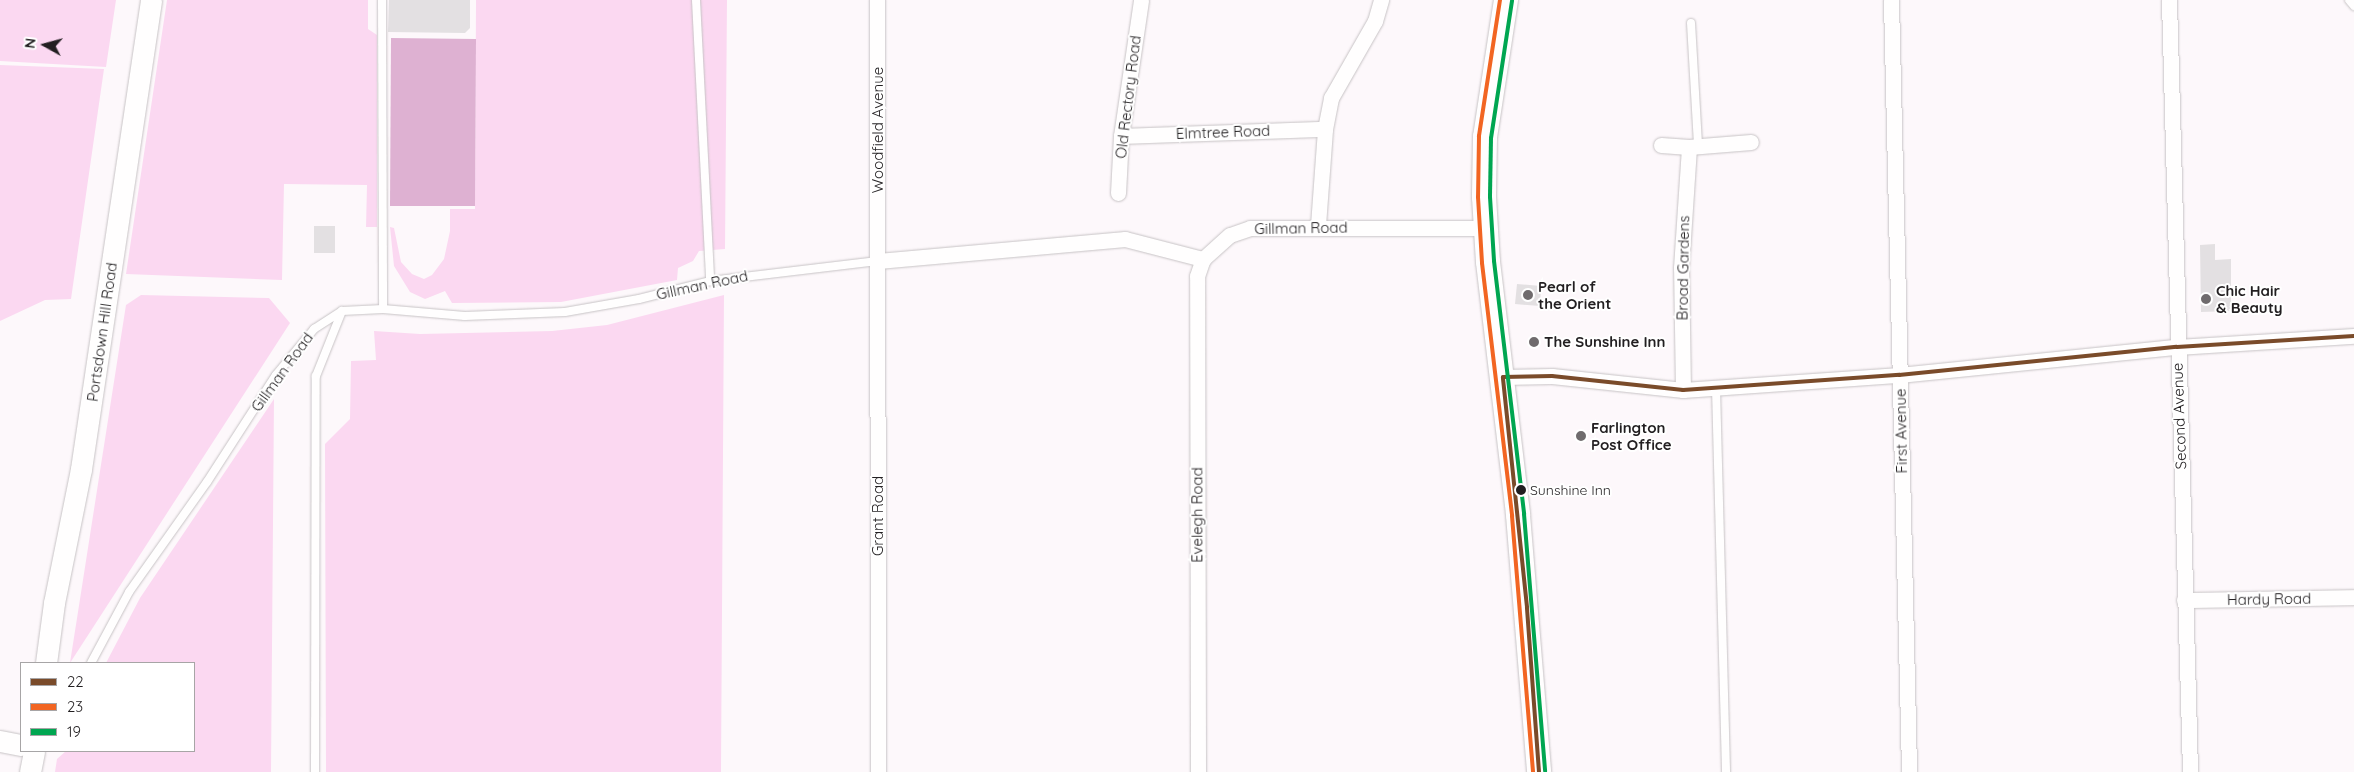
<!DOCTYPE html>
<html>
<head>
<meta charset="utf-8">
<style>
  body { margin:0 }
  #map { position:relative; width:2354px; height:772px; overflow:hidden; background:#fdf8fb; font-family:Quicksand,sans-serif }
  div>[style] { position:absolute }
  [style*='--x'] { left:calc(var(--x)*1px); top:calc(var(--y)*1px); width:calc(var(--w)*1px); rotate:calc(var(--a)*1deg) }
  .green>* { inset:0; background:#fbd8f1 }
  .water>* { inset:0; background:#deb1d2 }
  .building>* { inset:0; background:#e3e0e2 }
  .roads { filter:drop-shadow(0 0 1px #c7c3c5) drop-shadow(0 0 1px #c7c3c5) }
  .lane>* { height:8px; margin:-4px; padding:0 4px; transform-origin:4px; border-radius:4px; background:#fffefe }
  .street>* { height:15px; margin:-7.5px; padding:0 7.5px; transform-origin:7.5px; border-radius:7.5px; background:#fffefe }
  .secondary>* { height:21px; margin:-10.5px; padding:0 10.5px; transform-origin:10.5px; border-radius:10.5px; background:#fffefe }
  .primary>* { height:24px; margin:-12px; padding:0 12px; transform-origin:12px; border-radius:12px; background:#fffefe }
  .bus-1>* { height:4px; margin:-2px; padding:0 2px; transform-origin:2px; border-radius:2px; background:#7a4b2a }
  .bus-2>* { height:4px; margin:-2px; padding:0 2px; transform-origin:2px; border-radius:2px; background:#f26522 }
  .bus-3>* { height:4px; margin:-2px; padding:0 2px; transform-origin:2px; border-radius:2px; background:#00a651 }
  .dots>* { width:14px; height:14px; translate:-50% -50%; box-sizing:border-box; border:2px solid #fff; border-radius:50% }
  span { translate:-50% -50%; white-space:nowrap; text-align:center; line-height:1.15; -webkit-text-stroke:4px #fff; paint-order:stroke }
  .bus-label { font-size:14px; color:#221f21 }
  .left { translate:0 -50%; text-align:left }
  .street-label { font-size:15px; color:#221f21 }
  .poi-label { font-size:15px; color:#221f21; font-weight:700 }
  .legend { position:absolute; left:20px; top:662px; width:175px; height:90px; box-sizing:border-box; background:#fff; border:1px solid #a7a5a6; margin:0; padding:6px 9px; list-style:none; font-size:15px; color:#221f21 }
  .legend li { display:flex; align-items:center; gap:10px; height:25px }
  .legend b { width:25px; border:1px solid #a7a5a6 }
  .north { position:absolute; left:20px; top:20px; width:50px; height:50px; -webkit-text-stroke:4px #fff; paint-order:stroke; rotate:277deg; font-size:14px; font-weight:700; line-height:20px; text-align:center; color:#221f21 }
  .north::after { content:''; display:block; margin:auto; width:18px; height:22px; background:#221f21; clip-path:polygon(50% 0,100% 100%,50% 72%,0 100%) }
</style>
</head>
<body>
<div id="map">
  <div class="green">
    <div style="clip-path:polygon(0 0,116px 0,106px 67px,0 61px)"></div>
    <div style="clip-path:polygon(167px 0,368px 0,368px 29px,377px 35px,377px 227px,366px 227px,367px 185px,284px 184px,282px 280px,126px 274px)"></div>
    <div style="clip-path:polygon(476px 0,727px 0,725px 249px,699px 251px,693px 261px,678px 268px,677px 280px,561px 302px,452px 303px,445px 291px,425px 299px,410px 292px,394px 266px,390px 227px,394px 228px,401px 262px,412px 274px,424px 279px,432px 275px,444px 259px,450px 231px,450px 209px,475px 209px)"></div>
    <div style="clip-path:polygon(0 65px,104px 69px,71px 299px,45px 300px,0 321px)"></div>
    <div style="clip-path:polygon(141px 295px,269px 298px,290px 323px,70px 663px,126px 305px)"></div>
    <div style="clip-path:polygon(724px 295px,721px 772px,326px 772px,325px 444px,350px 419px,351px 361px,376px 360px,374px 331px,420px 334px,552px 331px,607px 325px)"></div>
    <div style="clip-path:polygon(274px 399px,271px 772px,55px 772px,57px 759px,66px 751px,194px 751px,194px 663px,106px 663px,140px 598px)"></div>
  </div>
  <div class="water">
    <div style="clip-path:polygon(391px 38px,476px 39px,475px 206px,390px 206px)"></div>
  </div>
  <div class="building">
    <div style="clip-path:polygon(389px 0,470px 0,470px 28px,465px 33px,388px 32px)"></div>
    <div style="clip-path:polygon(314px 226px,335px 226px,335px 253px,314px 253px)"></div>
    <div style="clip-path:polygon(2215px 244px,2215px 260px,2231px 259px,2231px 311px,2201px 312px,2200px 245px)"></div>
    <div style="clip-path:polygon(1517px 284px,1541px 286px,1540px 306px,1515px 304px)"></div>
  </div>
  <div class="roads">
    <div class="lane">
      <div style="--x:382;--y:0;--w:309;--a:89.8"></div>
      <div style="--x:696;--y:0;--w:281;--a:87.1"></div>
      <div style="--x:2349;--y:0;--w:8;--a:50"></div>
      <div style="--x:1691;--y:23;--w:123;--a:86.7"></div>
      <div style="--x:1716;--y:388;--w:384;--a:88.5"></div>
      <div style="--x:91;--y:663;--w:81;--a:-61.8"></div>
      <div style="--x:129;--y:592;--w:135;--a:-54.7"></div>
      <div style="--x:207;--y:482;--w:127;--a:-57.2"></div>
      <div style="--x:276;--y:375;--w:60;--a:-50.4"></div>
      <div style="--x:314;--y:329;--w:33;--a:-33"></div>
      <div style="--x:342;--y:311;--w:41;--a:-2.8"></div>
      <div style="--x:383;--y:309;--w:82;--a:4.9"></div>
      <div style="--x:465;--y:316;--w:100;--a:-2.3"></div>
      <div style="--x:565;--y:312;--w:75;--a:-10"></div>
      <div style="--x:639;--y:299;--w:73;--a:-14.2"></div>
      <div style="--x:710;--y:281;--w:169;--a:-6.8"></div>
      <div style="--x:315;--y:772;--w:396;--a:-89.9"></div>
      <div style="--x:316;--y:376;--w:70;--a:-68.2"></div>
    </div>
    <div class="street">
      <div style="--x:877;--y:0;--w:772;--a:89.93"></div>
      <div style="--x:1891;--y:0;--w:772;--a:88.66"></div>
      <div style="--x:2169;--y:0;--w:772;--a:88.44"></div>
      <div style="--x:1121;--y:136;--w:204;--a:-2"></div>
      <div style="--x:1661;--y:145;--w:28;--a:4"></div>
      <div style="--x:1689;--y:147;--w:62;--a:-4.6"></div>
      <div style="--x:1118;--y:193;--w:57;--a:-87"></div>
      <div style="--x:1121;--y:136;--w:137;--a:-81.6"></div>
      <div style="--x:1318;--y:225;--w:96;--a:-85.8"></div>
      <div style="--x:1325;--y:129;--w:32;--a:-79"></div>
      <div style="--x:1331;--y:98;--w:89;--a:-60.3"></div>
      <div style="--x:1375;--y:21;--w:22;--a:-74"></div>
      <div style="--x:878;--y:261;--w:248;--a:-5.1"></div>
      <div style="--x:1125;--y:239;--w:81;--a:14.4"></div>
      <div style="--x:1503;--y:377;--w:49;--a:-1.2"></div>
      <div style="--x:1552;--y:376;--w:132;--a:6.1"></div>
      <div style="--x:1683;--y:390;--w:217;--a:-4"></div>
      <div style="--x:1899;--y:375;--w:279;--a:-5.8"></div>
      <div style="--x:2177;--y:347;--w:177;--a:-3.6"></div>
      <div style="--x:1683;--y:390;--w:122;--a:-90.9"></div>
      <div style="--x:1681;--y:268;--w:121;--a:-86.2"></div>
      <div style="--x:2184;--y:600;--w:170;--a:-1"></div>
      <div style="--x:1198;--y:772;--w:496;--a:-90.1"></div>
      <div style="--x:1197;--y:276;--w:18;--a:-71"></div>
      <div style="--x:1203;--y:259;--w:36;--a:-42"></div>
      <div style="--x:1230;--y:235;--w:21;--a:-19"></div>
      <div style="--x:1250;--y:228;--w:235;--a:0"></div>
    </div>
    <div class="secondary">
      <div style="--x:46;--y:663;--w:61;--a:-82.4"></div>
      <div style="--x:54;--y:603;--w:137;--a:-78.6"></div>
      <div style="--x:81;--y:469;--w:474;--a:-81.5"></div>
      <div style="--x:0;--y:741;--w:21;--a:11"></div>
      <div style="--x:30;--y:772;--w:21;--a:-79"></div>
    </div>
    <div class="primary">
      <div style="--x:1506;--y:0;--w:139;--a:98.7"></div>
      <div style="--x:1485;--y:137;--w:60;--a:91"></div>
      <div style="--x:1484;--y:197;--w:65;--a:86.5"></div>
      <div style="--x:1488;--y:262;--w:255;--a:83.2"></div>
      <div style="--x:1518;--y:515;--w:258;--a:85.3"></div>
    </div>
  </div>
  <div class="bus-1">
    <div style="--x:1539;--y:772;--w:165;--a:-94.2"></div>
    <div style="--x:1527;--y:607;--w:231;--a:-96"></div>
    <div style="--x:1503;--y:377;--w:49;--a:-1.2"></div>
    <div style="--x:1552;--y:376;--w:132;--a:6.1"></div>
    <div style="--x:1683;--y:390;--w:217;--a:-4"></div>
    <div style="--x:1899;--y:375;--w:279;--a:-5.8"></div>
    <div style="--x:2177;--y:347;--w:177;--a:-3.6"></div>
  </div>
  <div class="bus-2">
    <div style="--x:1500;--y:0;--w:138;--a:98.8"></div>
    <div style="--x:1479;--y:136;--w:61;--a:90.9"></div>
    <div style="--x:1478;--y:197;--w:66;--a:86.5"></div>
    <div style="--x:1482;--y:263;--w:255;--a:83.2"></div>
    <div style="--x:1512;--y:516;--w:257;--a:85.3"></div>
  </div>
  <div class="bus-3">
    <div style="--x:1512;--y:1;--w:139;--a:98.7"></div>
    <div style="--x:1491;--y:138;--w:59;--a:91"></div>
    <div style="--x:1490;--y:197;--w:64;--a:86.4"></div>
    <div style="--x:1494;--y:261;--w:255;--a:83.2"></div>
    <div style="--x:1524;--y:514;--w:258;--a:85.3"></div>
  </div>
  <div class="dots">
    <div style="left:1528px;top:295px;background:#6f6b6d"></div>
    <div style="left:2206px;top:299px;background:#6f6b6d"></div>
    <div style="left:1534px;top:342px;background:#6f6b6d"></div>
    <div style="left:1581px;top:436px;background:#6f6b6d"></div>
    <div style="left:1521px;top:490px;background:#221f21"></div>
  </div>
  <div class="bus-label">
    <span class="left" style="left:1530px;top:490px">Sunshine Inn</span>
  </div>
  <div class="street-label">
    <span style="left:1128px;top:97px;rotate:-83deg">Old Rectory Road</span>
    <span style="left:878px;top:130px;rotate:-90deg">Woodfield Avenue</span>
    <span style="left:1223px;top:132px;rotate:-2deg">Elmtree Road</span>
    <span style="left:1301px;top:228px;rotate:-1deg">Gillman Road</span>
    <span style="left:1683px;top:268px;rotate:-89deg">Broad Gardens</span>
    <span style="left:702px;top:285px;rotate:-12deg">Gillman Road</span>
    <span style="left:102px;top:332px;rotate:-82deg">Portsdown Hill Road</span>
    <span style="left:282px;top:372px;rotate:-54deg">Gillman Road</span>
    <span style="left:2179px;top:416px;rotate:-92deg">Second Avenue</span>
    <span style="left:1901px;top:431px;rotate:-91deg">First Avenue</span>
    <span style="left:1197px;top:515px;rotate:-90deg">Evelegh Road</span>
    <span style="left:878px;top:516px;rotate:-90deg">Grant Road</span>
    <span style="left:2269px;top:599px;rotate:-1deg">Hardy Road</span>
  </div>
  <div class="poi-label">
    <span class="left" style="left:1538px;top:295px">Pearl of<br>the Orient</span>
    <span class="left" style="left:2216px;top:299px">Chic Hair<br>&amp; Beauty</span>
    <span class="left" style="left:1544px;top:342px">The Sunshine Inn</span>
    <span class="left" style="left:1591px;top:436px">Farlington<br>Post Office</span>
  </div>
  <ul class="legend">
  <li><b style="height:6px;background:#7a4b2a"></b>22</li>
  <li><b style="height:6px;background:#f26522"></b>23</li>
  <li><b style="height:6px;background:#00a651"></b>19</li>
  </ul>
  <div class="north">N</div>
</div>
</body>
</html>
